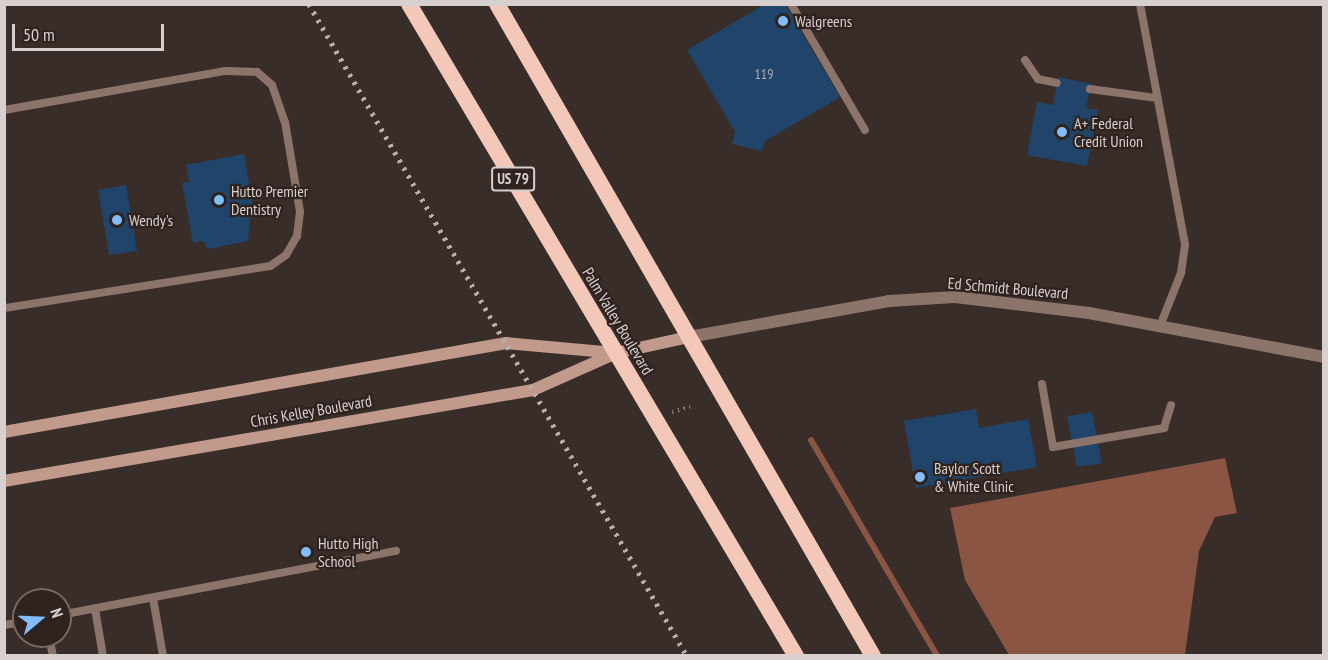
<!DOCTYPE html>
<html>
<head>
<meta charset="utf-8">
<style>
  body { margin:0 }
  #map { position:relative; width:1328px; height:660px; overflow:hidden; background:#382d29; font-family:"PT Sans Narrow",sans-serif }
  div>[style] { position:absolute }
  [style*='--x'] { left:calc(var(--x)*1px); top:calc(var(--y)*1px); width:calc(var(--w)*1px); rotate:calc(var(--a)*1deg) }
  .water>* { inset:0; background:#8a5643 }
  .stream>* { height:6px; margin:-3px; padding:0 3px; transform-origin:3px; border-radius:3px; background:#8a5643 }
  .building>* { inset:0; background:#21456a }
  .path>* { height:4px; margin-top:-2px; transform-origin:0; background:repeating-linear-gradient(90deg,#837976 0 1.5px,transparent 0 6px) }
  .service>* { height:8px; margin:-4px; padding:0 4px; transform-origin:4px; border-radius:4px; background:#8d746b }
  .tertiary>* { height:12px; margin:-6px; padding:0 6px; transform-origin:6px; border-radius:6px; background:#8d746b }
  .secondary>* { height:12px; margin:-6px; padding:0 6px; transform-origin:6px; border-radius:6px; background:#c19a8c }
  .trunk>* { height:16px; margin:-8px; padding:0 8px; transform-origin:8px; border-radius:8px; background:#f4c8b8 }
  .rail>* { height:4.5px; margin-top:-2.25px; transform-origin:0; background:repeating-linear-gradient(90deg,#b7aeac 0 3px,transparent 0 9px) }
  .dots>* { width:16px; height:16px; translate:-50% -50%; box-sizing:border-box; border:3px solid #2e231f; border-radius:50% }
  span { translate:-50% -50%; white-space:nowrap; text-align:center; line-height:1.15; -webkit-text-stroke:4.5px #2e231f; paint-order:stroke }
  .number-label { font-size:14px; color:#aaadb5 }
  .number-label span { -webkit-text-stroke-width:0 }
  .shield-label span { padding:2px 4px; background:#2e231f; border:2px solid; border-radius:4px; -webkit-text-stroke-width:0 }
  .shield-label { font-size:15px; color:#d8d0ce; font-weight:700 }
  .poi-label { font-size:16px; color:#d8d0ce }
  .left { translate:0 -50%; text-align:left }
  .street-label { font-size:16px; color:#d8d0ce }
  .frame { position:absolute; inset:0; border:6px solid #d8d0ce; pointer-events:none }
  .north { position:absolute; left:12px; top:588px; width:60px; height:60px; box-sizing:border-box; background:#2e231f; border:2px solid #726865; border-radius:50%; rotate:71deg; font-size:16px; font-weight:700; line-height:24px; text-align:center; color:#d8d0ce }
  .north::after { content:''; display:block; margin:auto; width:21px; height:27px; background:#82bcfa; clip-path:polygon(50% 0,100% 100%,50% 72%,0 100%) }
  .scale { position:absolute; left:12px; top:24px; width:152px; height:27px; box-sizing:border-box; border:3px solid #d8d0ce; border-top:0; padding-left:8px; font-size:18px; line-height:21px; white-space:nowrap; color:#d8d0ce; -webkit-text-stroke:4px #2e231f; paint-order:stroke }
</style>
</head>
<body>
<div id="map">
  <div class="water">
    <div style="clip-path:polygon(1225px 458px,1237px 513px,1215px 517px,1199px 551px,1185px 655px,1009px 655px,965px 580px,950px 508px)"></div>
  </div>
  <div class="stream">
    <div style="--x:811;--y:440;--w:250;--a:59.7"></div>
  </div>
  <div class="building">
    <div style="clip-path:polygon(765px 4px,785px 4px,840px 97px,765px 141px,762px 151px,732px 144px,735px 132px,687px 50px)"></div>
    <div style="clip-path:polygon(1058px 77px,1091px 84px,1086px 108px,1098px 110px,1087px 166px,1027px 155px,1037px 102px,1053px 105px)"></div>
    <div style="clip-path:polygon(244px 154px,255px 217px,250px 218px,248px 241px,208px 249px,203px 241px,193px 243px,182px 183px,189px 182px,186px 165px)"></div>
    <div style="clip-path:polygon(126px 185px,137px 251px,109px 255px,98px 190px)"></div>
    <div style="clip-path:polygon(976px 409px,979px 428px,1028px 419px,1037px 467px,916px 488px,904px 421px)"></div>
    <div style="clip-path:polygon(1092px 412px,1102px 463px,1077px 467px,1067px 416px)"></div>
  </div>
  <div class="path">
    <div style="--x:672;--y:412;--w:19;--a:-16"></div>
  </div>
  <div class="service">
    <div style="--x:791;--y:4;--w:146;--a:59.6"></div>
    <div style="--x:1140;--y:4;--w:245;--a:79.4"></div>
    <div style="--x:1185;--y:245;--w:28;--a:98"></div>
    <div style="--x:1181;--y:273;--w:57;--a:111.6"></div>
    <div style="--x:1025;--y:60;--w:23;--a:56"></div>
    <div style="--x:1038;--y:79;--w:19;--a:12"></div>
    <div style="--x:1090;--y:89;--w:68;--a:7.7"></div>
    <div style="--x:4;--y:110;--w:225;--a:-10"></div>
    <div style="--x:226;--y:71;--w:31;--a:2"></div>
    <div style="--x:257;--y:72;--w:20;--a:41"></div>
    <div style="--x:272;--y:85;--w:39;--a:71"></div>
    <div style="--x:285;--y:122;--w:91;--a:80.5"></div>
    <div style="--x:300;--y:212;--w:24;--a:97"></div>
    <div style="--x:297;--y:236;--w:22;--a:120"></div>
    <div style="--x:286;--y:255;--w:19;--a:145"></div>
    <div style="--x:270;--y:266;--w:269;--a:171"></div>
    <div style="--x:1042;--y:384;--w:64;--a:80.1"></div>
    <div style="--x:1053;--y:447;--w:113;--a:-9.7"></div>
    <div style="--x:1164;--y:428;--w:24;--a:-73"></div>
    <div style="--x:153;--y:598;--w:59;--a:80.2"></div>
    <div style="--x:95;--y:609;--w:48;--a:80.3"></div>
    <div style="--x:60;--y:615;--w:342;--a:-10.8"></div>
    <div style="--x:4;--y:625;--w:20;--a:-9"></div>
    <div style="--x:49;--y:636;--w:20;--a:79"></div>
  </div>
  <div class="tertiary">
    <div style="--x:689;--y:337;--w:203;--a:-10.2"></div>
    <div style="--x:889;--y:301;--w:66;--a:-3.5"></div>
    <div style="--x:955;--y:297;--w:135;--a:6.8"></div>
    <div style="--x:1089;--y:313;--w:239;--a:10.6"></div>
  </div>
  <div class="secondary">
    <div style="--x:4;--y:432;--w:510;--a:-10.05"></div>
    <div style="--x:506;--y:343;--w:109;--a:5.2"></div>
    <div style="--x:4;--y:481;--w:537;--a:-9.76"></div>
    <div style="--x:533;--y:390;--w:91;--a:-24"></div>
    <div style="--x:616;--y:353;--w:75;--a:-12.4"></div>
  </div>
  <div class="trunk">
    <div style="--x:409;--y:4;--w:758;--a:59.31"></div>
    <div style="--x:497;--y:4;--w:753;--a:60.03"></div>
  </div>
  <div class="rail">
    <div style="--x:309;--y:4;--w:754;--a:59.9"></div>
  </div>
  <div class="dots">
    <div style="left:783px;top:21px;background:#82bcfa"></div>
    <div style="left:1062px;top:132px;background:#82bcfa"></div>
    <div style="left:219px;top:200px;background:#82bcfa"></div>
    <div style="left:117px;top:220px;background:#82bcfa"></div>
    <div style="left:920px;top:477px;background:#82bcfa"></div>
    <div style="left:306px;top:552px;background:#82bcfa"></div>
  </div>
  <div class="number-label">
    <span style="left:764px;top:74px">119</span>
  </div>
  <div class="shield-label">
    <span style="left:513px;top:179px">US 79</span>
  </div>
  <div class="poi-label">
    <span class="left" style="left:795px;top:21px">Walgreens</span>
    <span class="left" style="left:1074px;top:132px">A+ Federal<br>Credit Union</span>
    <span class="left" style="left:231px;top:200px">Hutto Premier<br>Dentistry</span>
    <span class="left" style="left:129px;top:220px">Wendy's</span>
    <span class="left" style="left:934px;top:477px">Baylor Scott<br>&amp; White Clinic</span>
    <span class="left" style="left:318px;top:552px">Hutto High<br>School</span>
  </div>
  <div class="street-label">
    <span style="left:1008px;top:288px;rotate:5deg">Ed Schmidt Boulevard</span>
    <span style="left:618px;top:321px;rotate:59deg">Palm Valley Boulevard</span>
    <span style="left:311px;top:411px;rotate:-10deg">Chris Kelley Boulevard</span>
  </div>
  <div class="frame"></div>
  <div class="north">N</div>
  <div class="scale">50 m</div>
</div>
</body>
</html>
